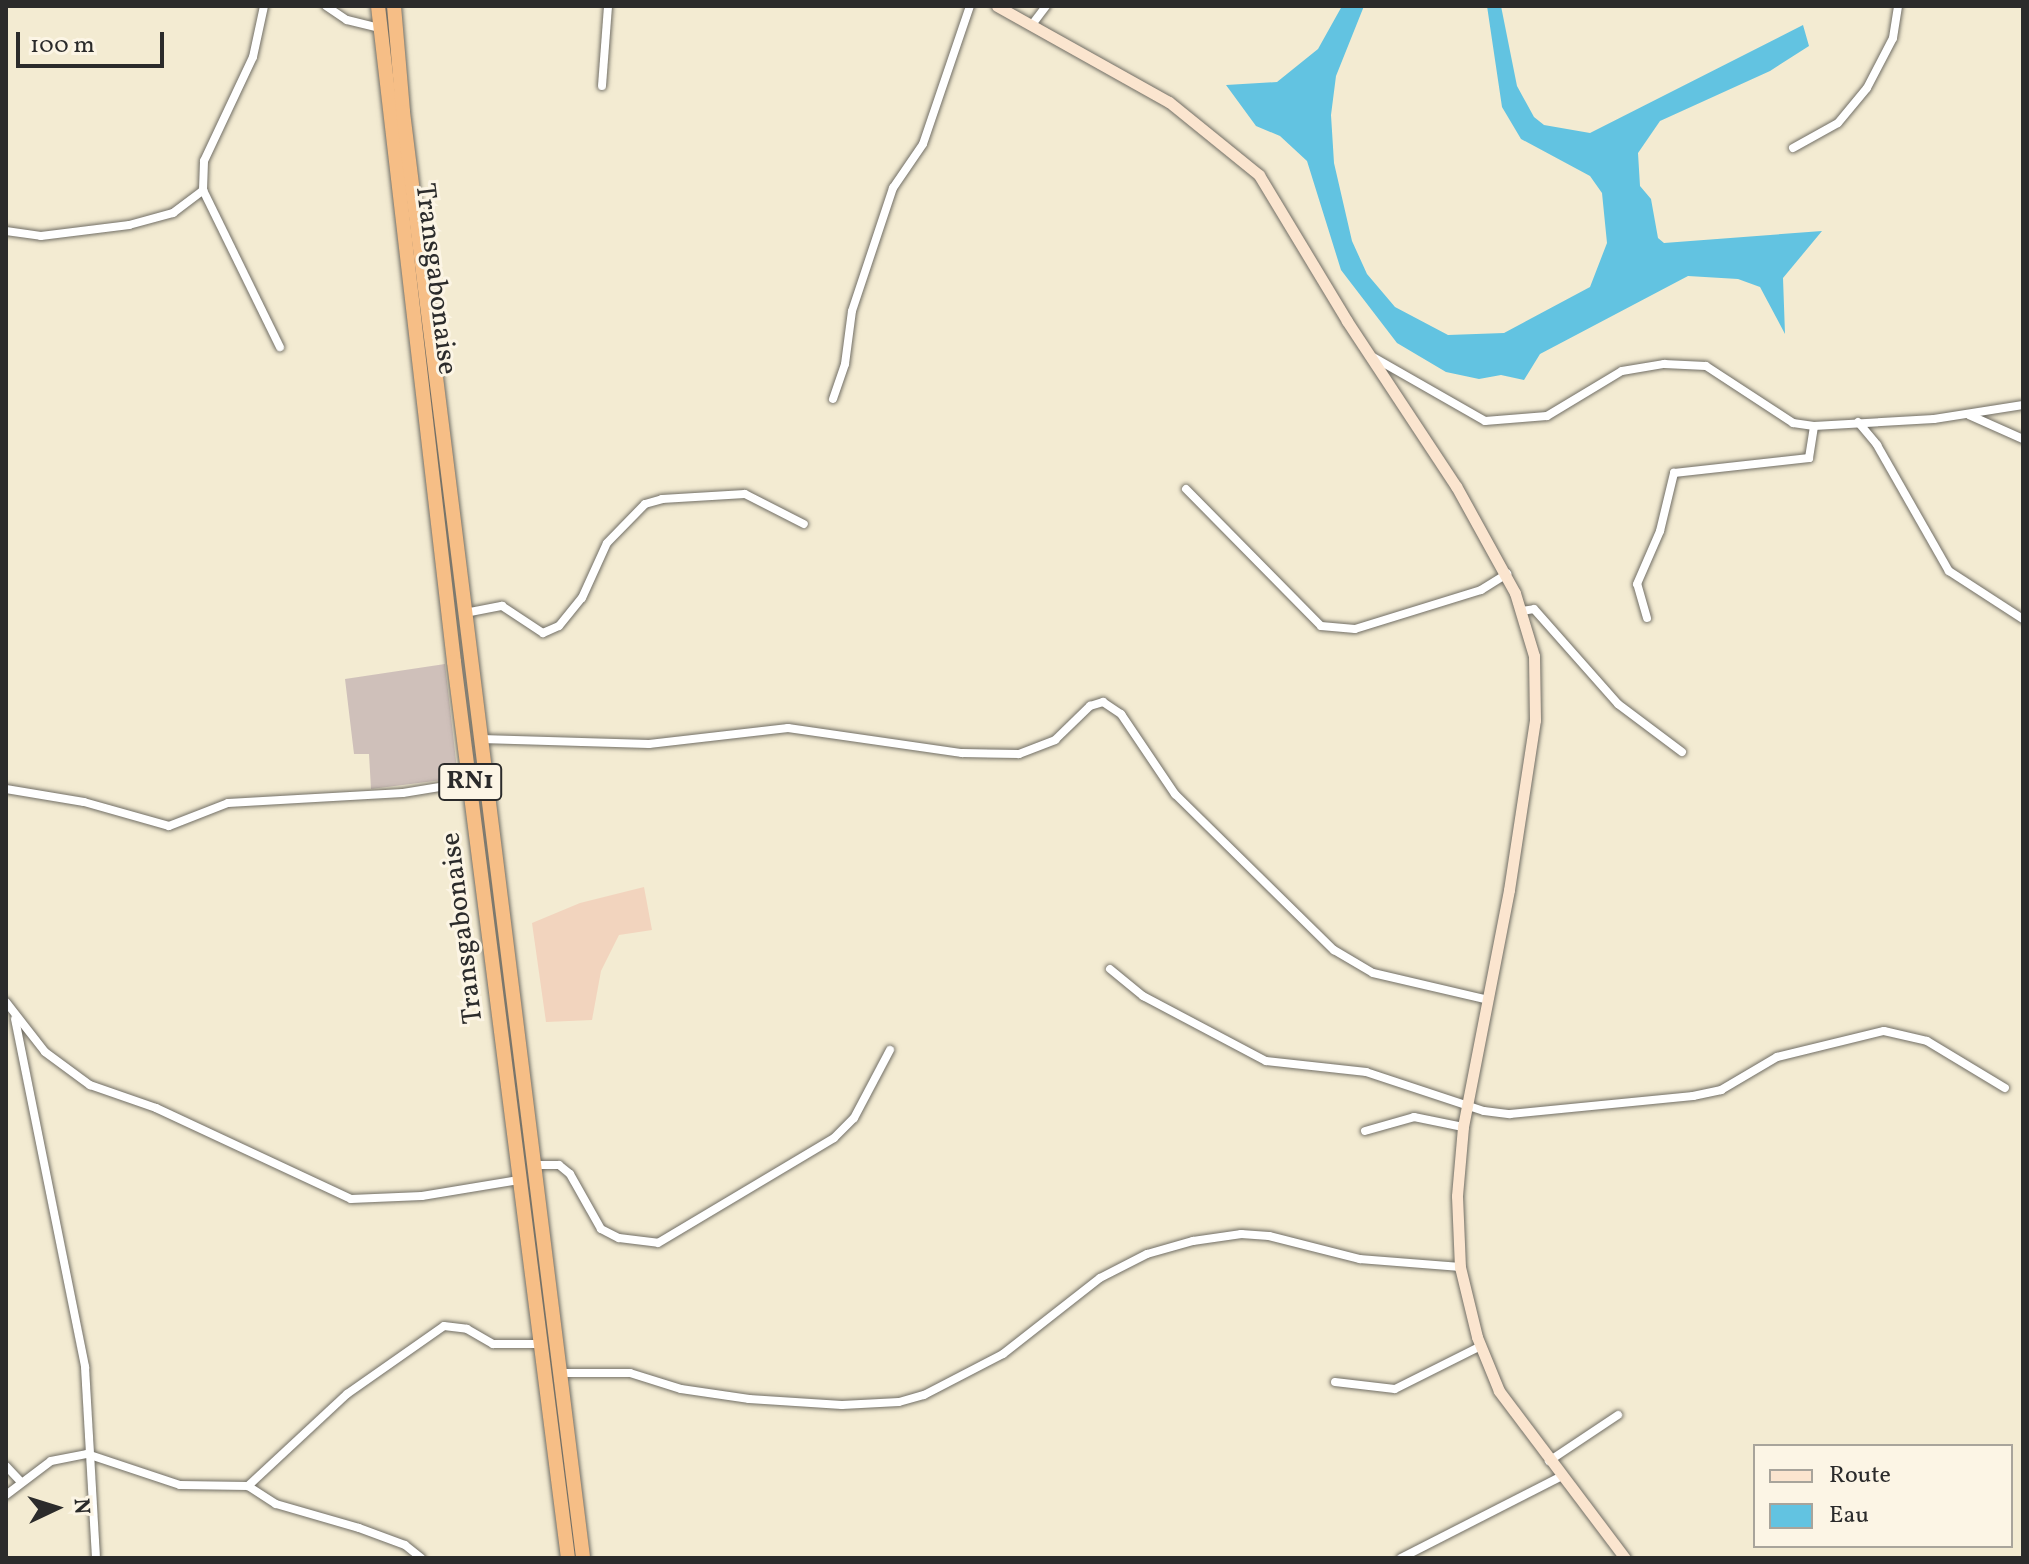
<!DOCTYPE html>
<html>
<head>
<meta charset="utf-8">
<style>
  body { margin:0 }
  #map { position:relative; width:2029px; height:1564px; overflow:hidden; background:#f3ebd2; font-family:Vollkorn,serif }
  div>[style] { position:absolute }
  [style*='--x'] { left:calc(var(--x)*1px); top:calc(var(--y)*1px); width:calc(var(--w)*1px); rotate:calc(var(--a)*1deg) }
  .built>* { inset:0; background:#f2d4be }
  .industrial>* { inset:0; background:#cfc0ba }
  .water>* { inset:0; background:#62c3e1 }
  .roads { filter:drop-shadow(0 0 2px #716e65) drop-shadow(0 0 2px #716e65) }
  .street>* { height:8px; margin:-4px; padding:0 4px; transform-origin:4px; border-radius:4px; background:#fff }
  .secondary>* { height:11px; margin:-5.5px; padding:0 5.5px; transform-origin:5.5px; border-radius:5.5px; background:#fbe5cf }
  .highway>* { height:14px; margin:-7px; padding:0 7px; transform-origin:7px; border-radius:7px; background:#f6be86 }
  span { translate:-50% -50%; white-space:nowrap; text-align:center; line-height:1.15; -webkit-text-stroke:6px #fcf5e5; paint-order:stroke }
  .shield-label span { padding:2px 6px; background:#fcf5e5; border:2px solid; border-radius:6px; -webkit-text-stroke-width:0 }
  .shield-label { font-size:26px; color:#2b2b2b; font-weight:700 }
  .street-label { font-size:28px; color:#2b2b2b }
  .frame { position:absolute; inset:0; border:8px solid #2b2b2b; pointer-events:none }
  .legend { position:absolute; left:1753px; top:1444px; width:260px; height:104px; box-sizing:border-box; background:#fcf5e5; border:2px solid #a8a49b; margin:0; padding:10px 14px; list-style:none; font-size:24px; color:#2b2b2b }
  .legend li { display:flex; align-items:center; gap:16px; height:40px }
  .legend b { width:40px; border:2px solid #a8a49b }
  .north { position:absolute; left:16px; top:1468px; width:80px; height:80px; -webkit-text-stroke:6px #fcf5e5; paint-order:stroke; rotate:86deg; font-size:22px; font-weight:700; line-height:32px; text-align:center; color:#2b2b2b }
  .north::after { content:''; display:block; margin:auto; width:28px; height:36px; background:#2b2b2b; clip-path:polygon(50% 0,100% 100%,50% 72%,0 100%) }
  .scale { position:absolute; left:16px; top:32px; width:148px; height:36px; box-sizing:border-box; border:4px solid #2b2b2b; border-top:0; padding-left:10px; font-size:24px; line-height:28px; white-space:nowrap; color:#2b2b2b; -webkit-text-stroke:6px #fcf5e5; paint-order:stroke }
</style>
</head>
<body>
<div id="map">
  <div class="built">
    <div style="clip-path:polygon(644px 887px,652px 930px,619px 935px,601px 971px,592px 1020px,546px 1022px,532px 923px,580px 903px)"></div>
  </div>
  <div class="industrial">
    <div style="clip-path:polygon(445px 664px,458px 778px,371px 789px,369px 754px,354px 754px,345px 679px)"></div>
  </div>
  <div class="water">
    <div style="clip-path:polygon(1342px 6px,1364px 6px,1336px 76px,1331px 115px,1334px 163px,1352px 241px,1367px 274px,1395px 307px,1448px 335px,1504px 333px,1590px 287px,1607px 243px,1602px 193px,1590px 176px,1521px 139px,1502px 107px,1487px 6px,1501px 6px,1517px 86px,1534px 117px,1544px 125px,1590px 133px,1803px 25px,1809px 46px,1770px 71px,1660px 121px,1638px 153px,1640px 186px,1651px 199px,1658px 238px,1664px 243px,1822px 231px,1783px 278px,1785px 334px,1760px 287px,1738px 279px,1688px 276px,1540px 354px,1524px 380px,1501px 375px,1479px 379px,1446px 372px,1397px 343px,1341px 270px,1307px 161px,1280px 136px,1256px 126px,1226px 85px,1277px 82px,1318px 49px)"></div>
  </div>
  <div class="roads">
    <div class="street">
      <div style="--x:326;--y:6;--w:25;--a:34"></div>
      <div style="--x:347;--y:20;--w:33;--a:14"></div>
      <div style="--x:1031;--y:26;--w:25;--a:-53"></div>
      <div style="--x:602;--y:86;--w:80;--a:-85.7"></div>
      <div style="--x:1793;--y:148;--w:51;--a:-29.1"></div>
      <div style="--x:1838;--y:123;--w:45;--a:-50.4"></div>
      <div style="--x:1867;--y:88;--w:56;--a:-62.5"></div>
      <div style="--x:1893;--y:38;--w:32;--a:-81"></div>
      <div style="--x:203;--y:190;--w:175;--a:63.9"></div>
      <div style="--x:6;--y:231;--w:35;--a:8"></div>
      <div style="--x:41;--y:236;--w:89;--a:-7.1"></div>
      <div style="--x:129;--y:225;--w:46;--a:-15.3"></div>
      <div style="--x:173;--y:213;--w:38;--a:-37"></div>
      <div style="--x:203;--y:190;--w:29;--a:-88"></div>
      <div style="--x:204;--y:161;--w:115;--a:-64.8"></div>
      <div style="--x:253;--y:57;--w:52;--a:-77.8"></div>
      <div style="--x:1373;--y:357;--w:129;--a:29.7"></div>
      <div style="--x:1485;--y:421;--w:62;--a:-4.6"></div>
      <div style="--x:1547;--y:416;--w:87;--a:-31"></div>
      <div style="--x:1622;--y:371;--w:43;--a:-9.5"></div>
      <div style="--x:1664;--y:364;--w:42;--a:2.7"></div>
      <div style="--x:1706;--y:366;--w:104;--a:33.2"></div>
      <div style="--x:1793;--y:423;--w:21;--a:8"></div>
      <div style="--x:1814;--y:426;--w:120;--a:-3.3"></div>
      <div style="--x:1934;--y:419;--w:90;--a:-8.9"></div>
      <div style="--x:833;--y:399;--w:37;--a:-71"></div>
      <div style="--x:845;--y:364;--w:53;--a:-82.5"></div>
      <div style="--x:852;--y:311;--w:130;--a:-71.6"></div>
      <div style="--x:893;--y:188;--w:53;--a:-55.7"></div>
      <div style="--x:923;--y:144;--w:146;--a:-71.2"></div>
      <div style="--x:1969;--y:415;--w:59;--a:24"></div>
      <div style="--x:1858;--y:422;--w:30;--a:50"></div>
      <div style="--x:1877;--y:445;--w:145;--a:60.3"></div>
      <div style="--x:1949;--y:571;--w:88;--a:33"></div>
      <div style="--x:1186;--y:489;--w:192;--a:45.4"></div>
      <div style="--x:1321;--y:626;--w:34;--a:5"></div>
      <div style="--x:1355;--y:629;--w:132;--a:-17.2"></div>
      <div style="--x:1481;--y:590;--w:31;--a:-32"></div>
      <div style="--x:1522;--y:611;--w:12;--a:-9"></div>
      <div style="--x:1534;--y:609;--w:127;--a:48.5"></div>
      <div style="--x:1618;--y:704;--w:80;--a:36.9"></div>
      <div style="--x:465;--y:613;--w:38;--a:-11"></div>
      <div style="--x:502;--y:606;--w:49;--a:33.4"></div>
      <div style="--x:543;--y:633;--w:17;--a:-24"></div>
      <div style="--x:559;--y:626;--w:36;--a:-51"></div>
      <div style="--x:582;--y:598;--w:60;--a:-65.6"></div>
      <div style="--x:607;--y:543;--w:54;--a:-45.7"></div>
      <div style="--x:645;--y:504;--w:18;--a:-16"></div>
      <div style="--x:662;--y:499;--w:83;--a:-3.4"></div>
      <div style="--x:745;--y:494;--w:66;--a:27"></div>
      <div style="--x:1647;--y:618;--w:35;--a:-106"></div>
      <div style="--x:1637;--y:584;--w:58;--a:-66.5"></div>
      <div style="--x:1660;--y:531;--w:60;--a:-76.4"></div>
      <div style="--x:1674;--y:473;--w:136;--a:-6.3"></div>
      <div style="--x:1809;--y:458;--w:32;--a:-81"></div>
      <div style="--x:481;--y:739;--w:168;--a:1.7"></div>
      <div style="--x:649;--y:744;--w:140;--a:-6.6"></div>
      <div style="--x:788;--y:728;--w:176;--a:8.2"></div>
      <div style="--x:962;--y:753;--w:57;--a:1"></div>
      <div style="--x:1019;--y:754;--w:39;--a:-21"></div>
      <div style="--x:1055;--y:740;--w:49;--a:-44.2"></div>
      <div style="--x:1090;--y:706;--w:14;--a:-17"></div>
      <div style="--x:1103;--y:702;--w:22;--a:34"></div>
      <div style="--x:1121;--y:714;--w:97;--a:56"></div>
      <div style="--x:1175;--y:794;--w:223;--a:44.5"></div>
      <div style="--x:1334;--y:950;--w:45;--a:30.5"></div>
      <div style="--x:1373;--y:973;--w:115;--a:13.1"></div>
      <div style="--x:6;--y:789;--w:79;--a:9.5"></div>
      <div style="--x:84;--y:802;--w:88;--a:15.8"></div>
      <div style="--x:169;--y:826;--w:63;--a:-21.3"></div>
      <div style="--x:228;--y:803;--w:175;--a:-3.3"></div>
      <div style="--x:403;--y:793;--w:68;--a:-9.3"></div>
      <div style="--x:1110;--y:969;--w:43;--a:39.3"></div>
      <div style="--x:1143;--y:996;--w:139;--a:27.9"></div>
      <div style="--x:1266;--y:1061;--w:101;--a:6.3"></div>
      <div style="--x:1366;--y:1072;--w:124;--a:18.3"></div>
      <div style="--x:1484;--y:1111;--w:26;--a:7"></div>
      <div style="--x:1510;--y:1114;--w:184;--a:-5.6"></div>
      <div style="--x:1693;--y:1096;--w:29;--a:-12"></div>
      <div style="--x:1721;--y:1090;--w:65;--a:-30.5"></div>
      <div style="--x:1777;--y:1057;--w:110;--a:-13.7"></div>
      <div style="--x:1884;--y:1031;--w:44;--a:13.1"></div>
      <div style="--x:1927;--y:1041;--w:91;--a:31.1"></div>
      <div style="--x:6;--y:1002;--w:63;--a:52"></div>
      <div style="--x:45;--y:1052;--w:56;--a:36.3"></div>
      <div style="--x:90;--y:1085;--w:70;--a:19.2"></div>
      <div style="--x:156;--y:1108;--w:215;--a:25"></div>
      <div style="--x:351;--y:1199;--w:71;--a:-2.4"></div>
      <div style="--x:422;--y:1196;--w:98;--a:-9.4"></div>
      <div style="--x:15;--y:1019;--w:355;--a:78.6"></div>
      <div style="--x:85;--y:1367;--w:191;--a:86.7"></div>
      <div style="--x:1365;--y:1131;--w:51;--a:-15.9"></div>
      <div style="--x:1414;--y:1117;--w:50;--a:11.5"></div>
      <div style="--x:533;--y:1165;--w:26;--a:0"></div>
      <div style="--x:559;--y:1165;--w:14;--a:39"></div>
      <div style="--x:570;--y:1174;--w:63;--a:60.6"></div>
      <div style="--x:601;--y:1229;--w:20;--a:27"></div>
      <div style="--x:619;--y:1238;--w:39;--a:7"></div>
      <div style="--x:658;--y:1243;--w:205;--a:-30.8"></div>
      <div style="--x:834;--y:1138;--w:28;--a:-45"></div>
      <div style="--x:854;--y:1118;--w:77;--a:-62.1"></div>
      <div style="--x:560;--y:1373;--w:70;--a:0"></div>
      <div style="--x:630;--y:1373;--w:53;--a:17.4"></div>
      <div style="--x:681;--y:1389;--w:69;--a:8.4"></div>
      <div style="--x:749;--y:1399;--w:93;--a:3.7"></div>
      <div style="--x:842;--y:1405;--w:57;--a:-3"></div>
      <div style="--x:899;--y:1402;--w:26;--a:-16"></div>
      <div style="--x:924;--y:1395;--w:89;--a:-27.4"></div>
      <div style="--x:1003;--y:1354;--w:123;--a:-38.1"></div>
      <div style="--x:1100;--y:1278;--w:53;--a:-27.1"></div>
      <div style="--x:1147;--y:1254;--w:48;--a:-15.8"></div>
      <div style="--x:1193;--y:1241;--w:49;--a:-8.3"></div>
      <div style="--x:1241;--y:1234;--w:28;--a:4"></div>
      <div style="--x:1269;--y:1236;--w:94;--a:14.2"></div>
      <div style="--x:1360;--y:1259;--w:100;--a:4.6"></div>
      <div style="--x:1335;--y:1382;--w:60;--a:6.7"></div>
      <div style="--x:1395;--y:1389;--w:96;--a:-26.6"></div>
      <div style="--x:1549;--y:1461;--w:83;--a:-33.7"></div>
      <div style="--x:6;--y:1466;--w:22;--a:47"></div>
      <div style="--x:248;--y:1486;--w:33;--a:33"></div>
      <div style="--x:276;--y:1504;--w:86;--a:16.1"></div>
      <div style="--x:359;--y:1528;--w:49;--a:20.3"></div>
      <div style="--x:405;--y:1545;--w:21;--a:39"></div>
      <div style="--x:6;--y:1495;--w:56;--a:-37.1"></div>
      <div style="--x:51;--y:1461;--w:37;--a:-11"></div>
      <div style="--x:87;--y:1454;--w:98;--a:18.4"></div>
      <div style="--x:180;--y:1485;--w:68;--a:0.8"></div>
      <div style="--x:248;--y:1486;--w:135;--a:-42.9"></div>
      <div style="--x:347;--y:1394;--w:118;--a:-35"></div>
      <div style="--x:444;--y:1326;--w:23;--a:7"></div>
      <div style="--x:467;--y:1329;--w:30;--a:30"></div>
      <div style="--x:493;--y:1344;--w:47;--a:0"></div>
      <div style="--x:1401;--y:1558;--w:178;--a:-27"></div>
    </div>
    <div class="secondary">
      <div style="--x:997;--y:6;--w:197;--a:29.2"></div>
      <div style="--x:1169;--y:102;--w:116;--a:39"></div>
      <div style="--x:1259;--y:175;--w:170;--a:58.9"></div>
      <div style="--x:1347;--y:321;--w:198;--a:56.6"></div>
      <div style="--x:1456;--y:486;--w:122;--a:61.1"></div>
      <div style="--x:1515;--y:593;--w:66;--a:73.2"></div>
      <div style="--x:1534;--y:656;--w:64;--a:89.1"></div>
      <div style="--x:1535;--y:720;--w:172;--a:98.7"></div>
      <div style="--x:1509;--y:890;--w:241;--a:101"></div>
      <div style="--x:1463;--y:1127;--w:69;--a:95"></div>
      <div style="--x:1457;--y:1196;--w:71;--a:87.6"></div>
      <div style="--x:1460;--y:1267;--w:72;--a:76.3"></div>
      <div style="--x:1477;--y:1337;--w:58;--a:67.8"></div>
      <div style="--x:1499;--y:1391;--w:209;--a:53"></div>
    </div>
    <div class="highway">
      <div style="--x:378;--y:6;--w:660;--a:83.39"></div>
      <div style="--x:454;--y:662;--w:903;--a:82.75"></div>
      <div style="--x:394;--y:6;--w:106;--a:85.1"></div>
      <div style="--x:403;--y:112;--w:1457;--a:82.9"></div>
    </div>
  </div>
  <div class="shield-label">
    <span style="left:470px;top:782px">RN1</span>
  </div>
  <div class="street-label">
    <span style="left:435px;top:279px;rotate:83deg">Transgabonaise</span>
    <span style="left:463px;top:928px;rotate:-97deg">Transgabonaise</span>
  </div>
  <div class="frame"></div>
  <ul class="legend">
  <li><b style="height:10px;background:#fbe5cf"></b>Route</li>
  <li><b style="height:22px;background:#62c3e1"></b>Eau</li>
  </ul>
  <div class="north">N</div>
  <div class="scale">100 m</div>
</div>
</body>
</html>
